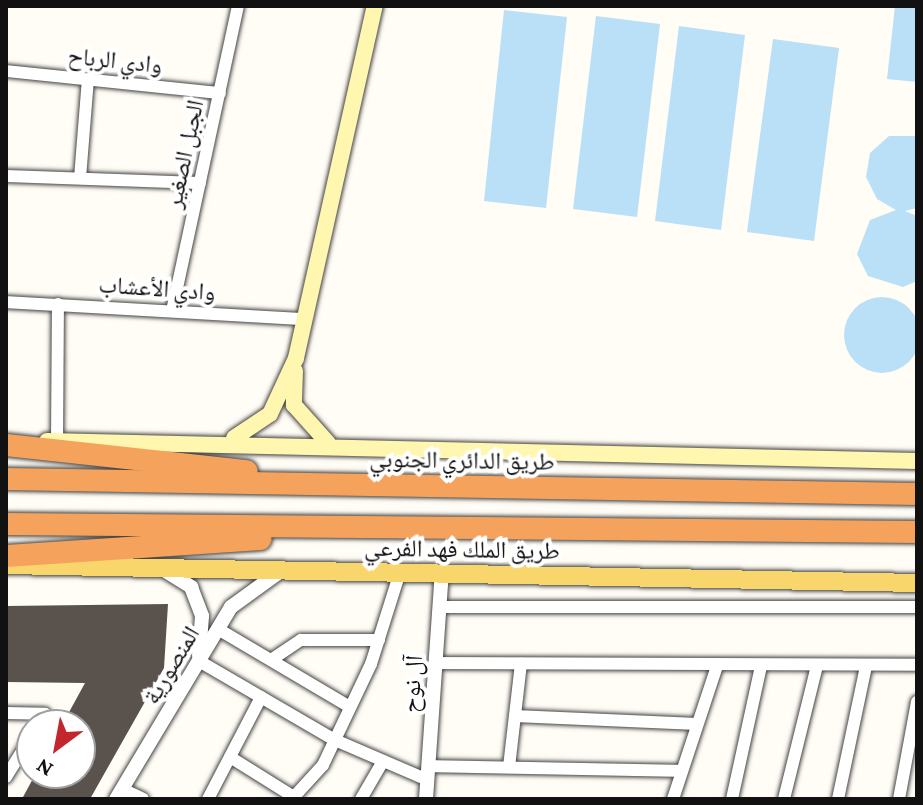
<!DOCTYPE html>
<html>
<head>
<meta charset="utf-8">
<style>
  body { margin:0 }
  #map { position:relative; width:923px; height:805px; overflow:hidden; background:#fffdf5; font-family:"Crimson Pro","Noto Naskh Arabic",serif }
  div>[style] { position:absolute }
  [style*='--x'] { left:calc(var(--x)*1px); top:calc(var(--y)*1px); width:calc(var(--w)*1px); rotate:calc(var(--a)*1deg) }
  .water>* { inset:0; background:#b9e0f7 }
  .round { border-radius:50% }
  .building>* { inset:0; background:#5a524d }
  .roads { filter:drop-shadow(0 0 2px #444) drop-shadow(0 0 2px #444) }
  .minor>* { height:12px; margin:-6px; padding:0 6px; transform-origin:6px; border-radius:6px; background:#fff }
  .tertiary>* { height:14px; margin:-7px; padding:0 7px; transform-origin:7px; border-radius:7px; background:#fff }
  .secondary>* { height:16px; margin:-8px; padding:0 8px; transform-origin:8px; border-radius:8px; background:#fff6b0 }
  .primary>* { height:18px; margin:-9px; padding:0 9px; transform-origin:9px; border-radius:9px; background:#f9d66b }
  .motorway>* { height:22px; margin:-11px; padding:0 11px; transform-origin:11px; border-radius:11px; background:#f5a25d }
  span { translate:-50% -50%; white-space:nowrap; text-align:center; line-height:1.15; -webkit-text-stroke:8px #fff; paint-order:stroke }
  .street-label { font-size:24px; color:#111 }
  .frame { position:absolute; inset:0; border:8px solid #111; pointer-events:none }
  .north { position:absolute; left:16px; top:709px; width:80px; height:80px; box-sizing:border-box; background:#fff; border:2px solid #a0a0a0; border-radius:50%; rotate:212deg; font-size:22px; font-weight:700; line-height:32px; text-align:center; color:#111 }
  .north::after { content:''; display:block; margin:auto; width:28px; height:36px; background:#c4262e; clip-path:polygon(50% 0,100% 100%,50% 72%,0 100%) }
</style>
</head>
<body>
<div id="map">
  <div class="water">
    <div style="clip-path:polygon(895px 6px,917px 6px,917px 82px,887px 79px)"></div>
    <div style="clip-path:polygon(504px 10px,567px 17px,546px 208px,484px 201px)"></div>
    <div style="clip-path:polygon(596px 16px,660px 24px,637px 217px,573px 209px)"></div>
    <div style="clip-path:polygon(679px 26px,745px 35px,721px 230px,655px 221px)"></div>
    <div style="clip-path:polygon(773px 39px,839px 48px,814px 241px,747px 232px)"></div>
    <div style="clip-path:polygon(889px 136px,917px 136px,917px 208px,905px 211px,917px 216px,917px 281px,903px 287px,868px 276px,857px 254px,870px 220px,896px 210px,877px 199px,866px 177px,870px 153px)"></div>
    <div class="round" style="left:844px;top:297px;width:76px;height:76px"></div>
  </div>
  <div class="building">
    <div style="clip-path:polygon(168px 604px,164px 668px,90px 799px,23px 797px,36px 773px,80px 773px,80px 725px,62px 725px,85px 683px,6px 682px,6px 606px)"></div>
  </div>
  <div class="roads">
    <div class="minor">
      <div style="--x:6;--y:71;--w:215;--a:5.9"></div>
      <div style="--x:6;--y:176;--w:194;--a:2.1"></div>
      <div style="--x:80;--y:178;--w:99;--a:-85.4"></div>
      <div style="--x:6;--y:302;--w:298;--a:3.3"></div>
      <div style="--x:172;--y:311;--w:312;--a:-77.8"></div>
      <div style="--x:57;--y:441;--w:137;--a:-89.6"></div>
      <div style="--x:440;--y:607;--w:477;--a:0"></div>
      <div style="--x:218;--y:629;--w:153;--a:30.6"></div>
      <div style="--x:271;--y:660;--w:36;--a:-34"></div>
      <div style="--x:301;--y:640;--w:78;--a:0"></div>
      <div style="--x:199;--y:661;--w:157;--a:30.2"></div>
      <div style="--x:335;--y:740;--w:101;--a:23.3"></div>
      <div style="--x:436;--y:663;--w:481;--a:0.2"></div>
      <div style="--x:6;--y:713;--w:39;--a:1"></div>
      <div style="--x:45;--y:714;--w:13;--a:122"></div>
      <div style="--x:515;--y:716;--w:182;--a:2.5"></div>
      <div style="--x:230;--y:757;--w:75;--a:32"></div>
      <div style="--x:429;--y:766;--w:253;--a:1.1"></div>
      <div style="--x:509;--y:767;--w:104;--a:-83.4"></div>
      <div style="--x:6;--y:777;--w:49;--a:-58.2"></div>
      <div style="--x:122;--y:789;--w:23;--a:25"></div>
      <div style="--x:208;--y:799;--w:115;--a:-62.5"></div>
      <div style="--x:292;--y:799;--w:46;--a:-47.6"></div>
      <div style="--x:323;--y:765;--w:112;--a:-64.6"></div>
      <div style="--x:371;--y:664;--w:96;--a:-72.5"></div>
      <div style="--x:361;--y:799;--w:44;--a:-59.9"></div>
      <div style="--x:673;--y:799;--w:140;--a:-71.7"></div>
      <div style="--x:732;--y:799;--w:136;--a:-77.7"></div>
      <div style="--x:784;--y:799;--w:137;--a:-76.1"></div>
      <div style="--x:838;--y:799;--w:136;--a:-78.1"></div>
      <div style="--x:899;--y:799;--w:99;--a:-79.5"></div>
    </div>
    <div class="tertiary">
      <div style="--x:161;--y:568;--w:36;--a:32"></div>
      <div style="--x:191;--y:587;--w:31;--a:69"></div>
      <div style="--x:202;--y:616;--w:40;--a:94.3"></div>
      <div style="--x:116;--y:799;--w:224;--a:-59.1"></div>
      <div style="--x:231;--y:607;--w:63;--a:-36"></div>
      <div style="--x:426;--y:799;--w:227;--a:-86"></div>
    </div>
    <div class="secondary">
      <div style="--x:295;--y:371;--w:34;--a:92"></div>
      <div style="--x:294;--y:405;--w:51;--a:48.2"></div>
      <div style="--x:234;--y:438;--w:43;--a:-33.7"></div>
      <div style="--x:270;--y:414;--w:62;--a:-65.1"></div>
      <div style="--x:296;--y:358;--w:361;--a:-77.4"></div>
      <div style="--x:47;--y:441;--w:870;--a:1.32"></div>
    </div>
    <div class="primary">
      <div style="--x:6;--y:565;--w:911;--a:1.13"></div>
    </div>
    <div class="motorway">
      <div style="--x:6;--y:445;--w:242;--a:6.2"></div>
      <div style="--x:6;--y:479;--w:911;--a:0.94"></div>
      <div style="--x:6;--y:524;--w:911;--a:0.5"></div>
      <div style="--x:6;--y:556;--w:255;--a:-3.8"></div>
    </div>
  </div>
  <div class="street-label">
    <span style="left:115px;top:60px;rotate:6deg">وادي الرباح</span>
    <span style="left:184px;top:154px;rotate:-78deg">الجبل الصغير</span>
    <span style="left:157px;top:288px;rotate:4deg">وادي الأعشاب</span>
    <span style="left:462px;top:460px;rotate:1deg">طريق الدائري الجنوبي</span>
    <span style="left:462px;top:549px;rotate:1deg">طريق الملك فهد الفرعي</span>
    <span style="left:171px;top:665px;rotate:-59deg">المنصورية</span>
    <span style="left:412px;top:684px;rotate:-86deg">آل نوح</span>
  </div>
  <div class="frame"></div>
  <div class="north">N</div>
</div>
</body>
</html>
